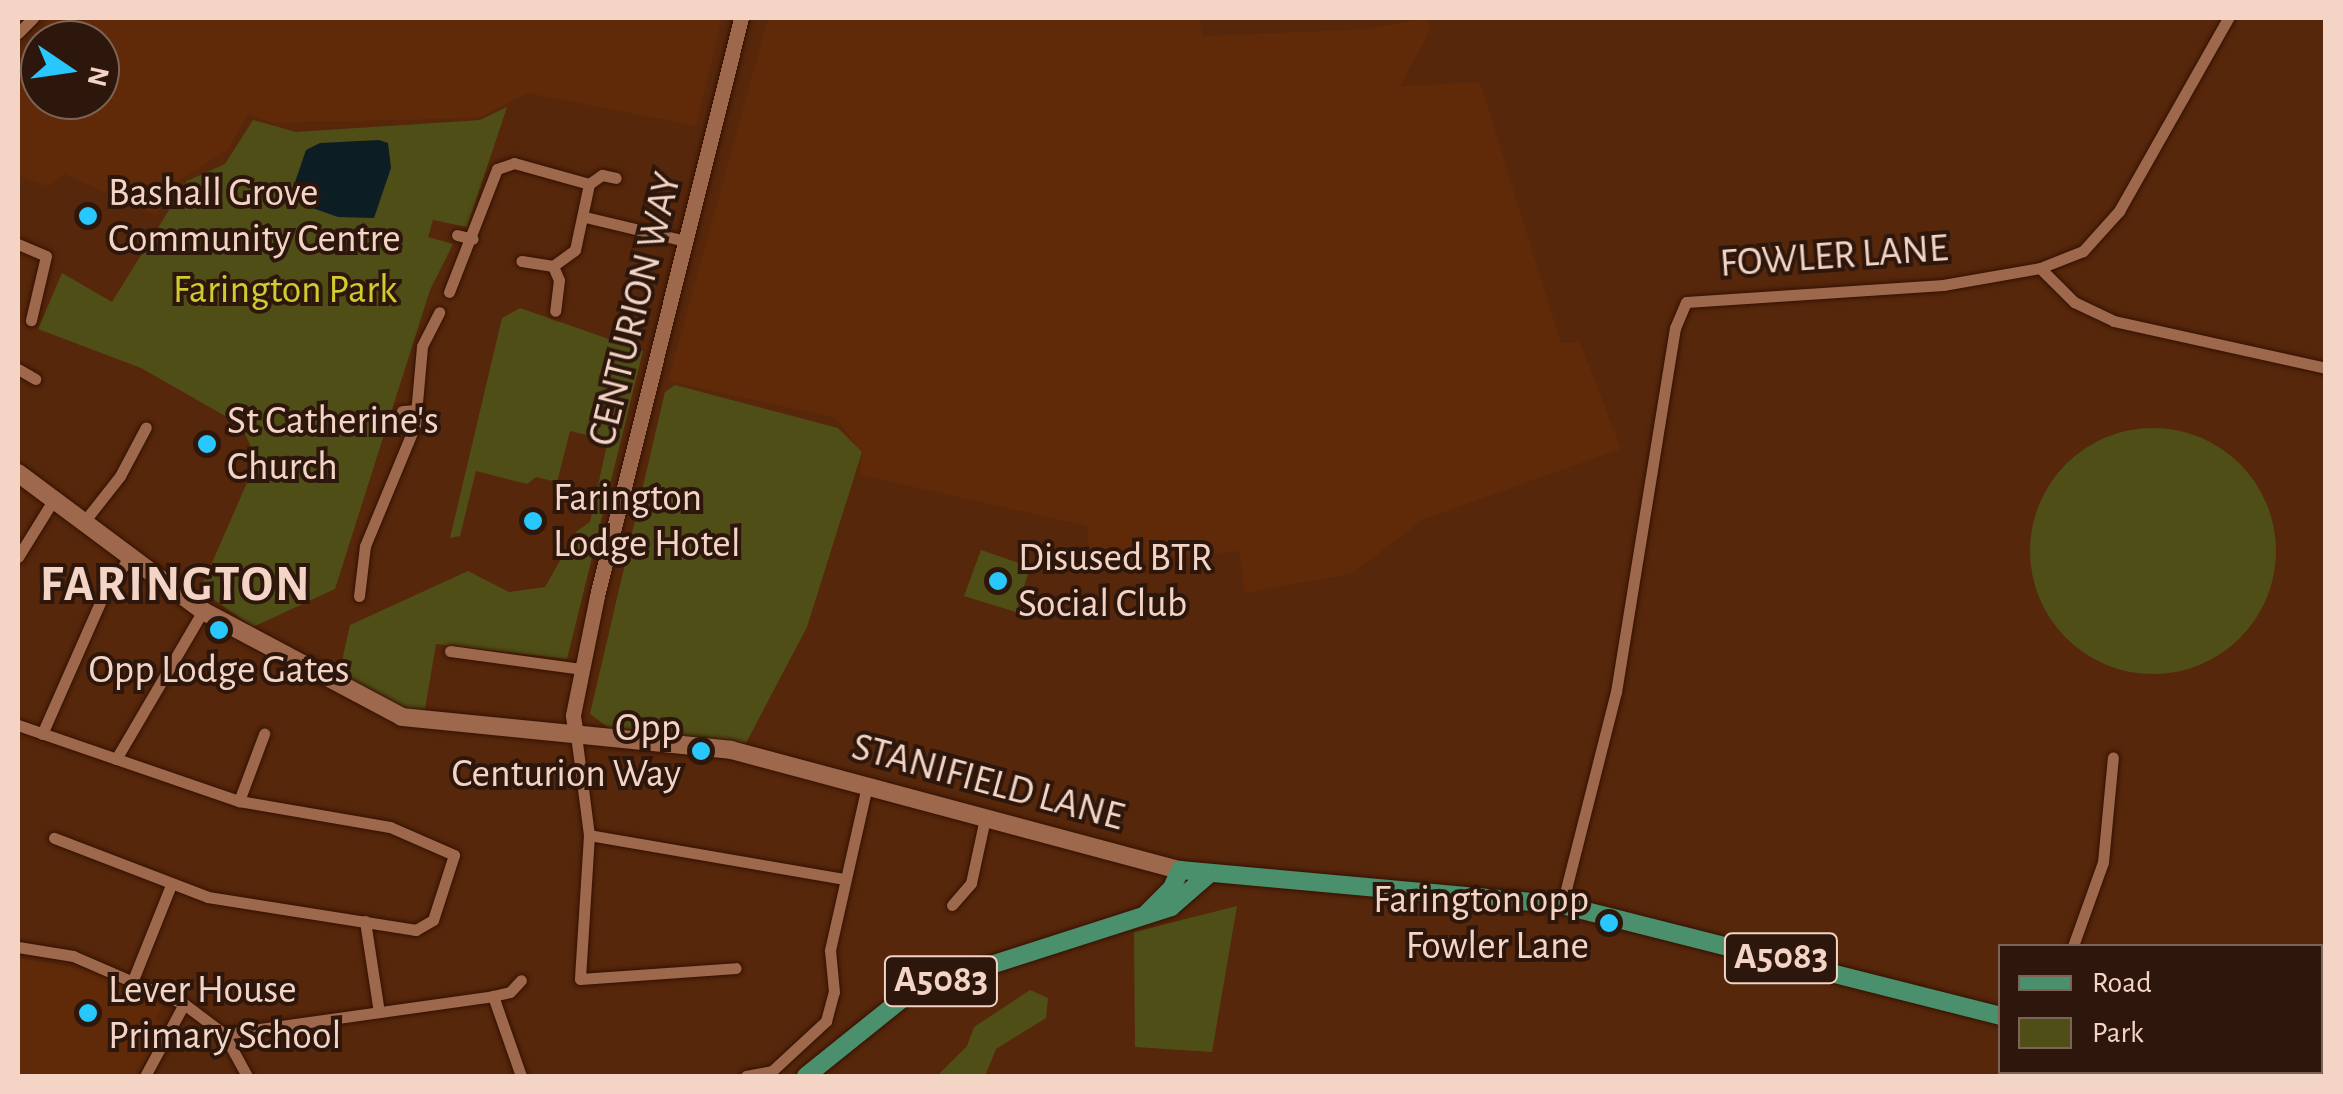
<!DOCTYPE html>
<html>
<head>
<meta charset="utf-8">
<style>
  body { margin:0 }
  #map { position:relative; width:2343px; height:1094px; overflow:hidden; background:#56270b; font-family:"Alegreya Sans",sans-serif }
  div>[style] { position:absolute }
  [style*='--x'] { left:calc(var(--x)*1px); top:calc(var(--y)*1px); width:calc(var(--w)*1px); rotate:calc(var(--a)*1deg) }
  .built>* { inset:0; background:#602a08 }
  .green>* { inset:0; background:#504e17 }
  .round { border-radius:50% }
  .water>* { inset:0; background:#0c1d24 }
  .roads { filter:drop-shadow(0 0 2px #341100) drop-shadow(0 0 2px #341100) }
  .minor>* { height:11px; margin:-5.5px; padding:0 5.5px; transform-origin:5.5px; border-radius:5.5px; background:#9e684d }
  .tertiary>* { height:15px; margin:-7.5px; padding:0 7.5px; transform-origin:7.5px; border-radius:7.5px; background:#9e684d }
  .secondary>* { height:18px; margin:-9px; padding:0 9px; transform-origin:9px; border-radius:9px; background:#9e684d }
  .primary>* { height:18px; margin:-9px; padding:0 9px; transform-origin:9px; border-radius:9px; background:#4b906c }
  .dots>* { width:28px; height:28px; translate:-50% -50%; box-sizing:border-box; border:5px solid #2d170c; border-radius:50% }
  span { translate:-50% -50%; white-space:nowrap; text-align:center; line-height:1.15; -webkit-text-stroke:8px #2d170c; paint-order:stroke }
  .shield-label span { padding:2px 8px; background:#2d170c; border:2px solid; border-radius:8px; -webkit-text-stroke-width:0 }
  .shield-label { font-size:38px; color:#f3d4c5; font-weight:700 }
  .poi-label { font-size:40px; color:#f3d4c5 }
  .left { translate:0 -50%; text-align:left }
  .right { translate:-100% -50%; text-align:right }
  .street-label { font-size:40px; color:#f3d4c5 }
  .park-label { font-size:40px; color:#d0cb2e }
  .district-label { font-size:50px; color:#f3d4c5; font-weight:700; letter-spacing:2.5px }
  .frame { position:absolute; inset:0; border:20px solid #f3d4c5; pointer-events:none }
  .legend { position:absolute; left:1998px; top:944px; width:325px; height:130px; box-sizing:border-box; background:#2d170c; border:2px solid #7c6356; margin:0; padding:12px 18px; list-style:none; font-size:30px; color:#f3d4c5 }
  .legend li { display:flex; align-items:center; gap:20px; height:50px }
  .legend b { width:50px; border:2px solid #7c6356 }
  .north { position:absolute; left:20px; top:20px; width:100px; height:100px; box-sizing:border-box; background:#2d170c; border:2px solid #7c6356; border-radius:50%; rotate:103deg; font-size:28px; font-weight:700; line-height:40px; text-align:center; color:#f3d4c5 }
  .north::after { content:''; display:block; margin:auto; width:35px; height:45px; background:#28c8ff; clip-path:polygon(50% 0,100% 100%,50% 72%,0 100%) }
</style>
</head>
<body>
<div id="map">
  <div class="built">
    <div style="clip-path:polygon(evenodd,50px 18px,722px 18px,696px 126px,527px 93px,478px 118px,273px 123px,248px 114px,228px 150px,179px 180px,155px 215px,65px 174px,48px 186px,18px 176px,18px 81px,34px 61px,27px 48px,50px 18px,40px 40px,100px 40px,100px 100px,40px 100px,40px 40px)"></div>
    <div style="clip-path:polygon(768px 18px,1199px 18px,1203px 36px,1368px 29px,1427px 18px,1430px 31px,1400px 86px,1480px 82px,1561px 343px,1580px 342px,1621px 449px,1424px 519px,1351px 574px,1245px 593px,1239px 551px,1090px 566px,1087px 526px,860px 475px,862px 453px,836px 418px,668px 381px)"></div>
    <div style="clip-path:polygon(18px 958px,99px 972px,164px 1002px,156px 1018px,165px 1027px,137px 1076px,18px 1076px)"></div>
  </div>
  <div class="green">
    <div style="clip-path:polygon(507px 107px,467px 227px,433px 220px,428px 237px,453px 244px,430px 290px,335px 589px,253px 627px,200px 590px,257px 460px,241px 425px,141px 368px,38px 329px,62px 273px,112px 302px,187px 181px,225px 164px,253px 120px,296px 132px,480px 120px)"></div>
    <div style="clip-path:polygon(520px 308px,643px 351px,567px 659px,436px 644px,425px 709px,417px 718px,339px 674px,350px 625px,468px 571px,509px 592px,545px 587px,577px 531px,590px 522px,608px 440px,570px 431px,557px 482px,536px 477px,527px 484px,476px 471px,460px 536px,450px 538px,502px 318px)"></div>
    <div style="clip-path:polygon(675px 385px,838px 428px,862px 452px,807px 627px,746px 743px,613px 731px,590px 714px,665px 392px)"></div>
    <div class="round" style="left:2030px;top:428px;width:246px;height:246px"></div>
    <div style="clip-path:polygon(981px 550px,1030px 567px,1016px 612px,964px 596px)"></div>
    <div style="clip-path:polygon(1237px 906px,1212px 1052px,1135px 1047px,1134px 932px)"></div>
    <div style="clip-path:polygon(1030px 990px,1048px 998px,1046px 1018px,996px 1049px,985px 1076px,937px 1076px,967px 1046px,974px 1027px)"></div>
  </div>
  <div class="water">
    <div style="clip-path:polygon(379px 140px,388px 143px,391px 168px,374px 218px,338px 217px,301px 204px,292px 191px,306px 150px,320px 143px)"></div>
  </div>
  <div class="roads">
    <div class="minor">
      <div style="--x:18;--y:33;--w:21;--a:-45"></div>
      <div style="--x:589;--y:184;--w:16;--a:-35"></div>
      <div style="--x:602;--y:175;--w:14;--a:12"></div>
      <div style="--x:585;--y:217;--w:104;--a:13.4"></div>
      <div style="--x:457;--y:235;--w:16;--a:14"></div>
      <div style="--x:18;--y:244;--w:30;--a:23"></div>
      <div style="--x:46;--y:256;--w:66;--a:103.2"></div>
      <div style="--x:553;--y:266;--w:15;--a:67"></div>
      <div style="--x:559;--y:280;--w:31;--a:97"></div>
      <div style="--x:2040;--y:268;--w:48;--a:45"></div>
      <div style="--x:2074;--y:302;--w:44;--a:25.4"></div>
      <div style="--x:2114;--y:321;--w:217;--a:12.5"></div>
      <div style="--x:449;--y:292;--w:132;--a:-68.7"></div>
      <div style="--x:497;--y:169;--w:18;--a:-19"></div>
      <div style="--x:514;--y:163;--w:78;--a:15.6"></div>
      <div style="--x:589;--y:184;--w:67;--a:102"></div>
      <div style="--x:575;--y:250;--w:27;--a:144"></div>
      <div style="--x:553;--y:266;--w:32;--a:-171"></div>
      <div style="--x:18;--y:369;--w:20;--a:30"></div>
      <div style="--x:402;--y:411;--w:15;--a:-4"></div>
      <div style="--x:83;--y:523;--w:60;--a:-51.8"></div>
      <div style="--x:120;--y:476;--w:55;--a:-62"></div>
      <div style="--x:18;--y:557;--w:68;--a:-58.2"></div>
      <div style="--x:359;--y:596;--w:50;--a:-83.2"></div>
      <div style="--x:365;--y:546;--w:131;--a:-67.5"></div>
      <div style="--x:415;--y:425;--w:79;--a:-84.9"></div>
      <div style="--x:422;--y:346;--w:38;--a:-63"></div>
      <div style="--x:450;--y:651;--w:132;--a:7.8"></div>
      <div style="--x:18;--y:725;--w:234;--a:19"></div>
      <div style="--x:239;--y:801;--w:153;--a:9.8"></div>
      <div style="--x:390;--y:827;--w:70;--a:23.6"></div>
      <div style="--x:454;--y:855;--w:68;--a:107.9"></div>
      <div style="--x:433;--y:920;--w:20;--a:150"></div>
      <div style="--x:416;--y:930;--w:211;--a:-171"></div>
      <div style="--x:208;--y:897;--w:165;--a:-159"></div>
      <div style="--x:42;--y:734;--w:146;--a:-66.2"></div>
      <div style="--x:101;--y:600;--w:49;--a:-56.6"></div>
      <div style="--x:576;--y:735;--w:101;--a:82.6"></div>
      <div style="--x:589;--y:835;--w:144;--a:93.6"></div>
      <div style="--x:580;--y:979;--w:156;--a:-4"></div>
      <div style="--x:116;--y:759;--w:172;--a:-59.6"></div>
      <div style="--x:239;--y:801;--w:72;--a:-69.5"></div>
      <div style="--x:589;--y:835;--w:260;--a:9.8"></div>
      <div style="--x:952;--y:905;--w:29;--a:-49"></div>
      <div style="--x:971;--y:883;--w:66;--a:-77.8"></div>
      <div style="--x:1562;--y:905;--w:220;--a:-75.8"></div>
      <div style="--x:1616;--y:692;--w:369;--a:-80.8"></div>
      <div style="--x:1675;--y:328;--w:28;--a:-67"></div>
      <div style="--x:1686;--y:302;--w:258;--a:-3.8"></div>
      <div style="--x:1943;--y:285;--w:98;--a:-9.9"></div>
      <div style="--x:2040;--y:268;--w:46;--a:-21.6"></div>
      <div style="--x:2083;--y:251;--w:54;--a:-48"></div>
      <div style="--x:2119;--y:211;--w:222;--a:-60.5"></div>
      <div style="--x:365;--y:921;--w:92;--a:81.3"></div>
      <div style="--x:2073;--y:946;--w:89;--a:-70.3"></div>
      <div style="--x:2103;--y:862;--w:105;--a:-84.6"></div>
      <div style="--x:18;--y:947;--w:56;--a:9.3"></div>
      <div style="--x:73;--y:956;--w:121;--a:23.4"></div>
      <div style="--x:184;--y:1004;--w:50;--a:36.9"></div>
      <div style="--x:224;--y:1034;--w:48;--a:61.3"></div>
      <div style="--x:133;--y:980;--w:102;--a:-68.2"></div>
      <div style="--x:493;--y:996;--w:17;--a:-13"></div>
      <div style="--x:510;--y:992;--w:16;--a:-47"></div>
      <div style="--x:224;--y:1034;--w:272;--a:-8"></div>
      <div style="--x:493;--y:996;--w:85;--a:70.7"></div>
      <div style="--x:145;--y:1076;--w:82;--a:-61.6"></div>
      <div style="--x:746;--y:1076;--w:26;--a:-11"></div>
      <div style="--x:772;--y:1071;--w:74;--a:-42.8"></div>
      <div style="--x:826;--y:1021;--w:30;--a:-75"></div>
      <div style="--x:834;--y:992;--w:42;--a:-95.4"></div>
      <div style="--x:830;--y:950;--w:168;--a:-77.3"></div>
    </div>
    <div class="tertiary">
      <div style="--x:576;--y:735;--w:20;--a:-99"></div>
      <div style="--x:573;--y:715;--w:121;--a:-78.6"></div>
      <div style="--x:597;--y:596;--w:596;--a:-76.01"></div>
    </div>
    <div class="secondary">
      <div style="--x:18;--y:473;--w:231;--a:36.7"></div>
      <div style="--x:203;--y:611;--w:225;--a:28"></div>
      <div style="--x:402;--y:717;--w:331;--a:5.7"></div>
      <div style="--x:731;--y:750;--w:465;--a:15"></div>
    </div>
    <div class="primary">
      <div style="--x:1146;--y:914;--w:37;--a:-45"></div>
      <div style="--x:1172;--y:888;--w:20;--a:-66"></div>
      <div style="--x:1180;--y:870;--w:384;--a:5.2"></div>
      <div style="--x:1562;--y:905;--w:452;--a:14.2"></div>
      <div style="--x:2213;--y:1072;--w:21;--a:11"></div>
      <div style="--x:806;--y:1076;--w:137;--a:-38.8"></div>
      <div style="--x:913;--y:990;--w:271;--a:-17.8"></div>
      <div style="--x:1171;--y:907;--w:49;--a:-40.9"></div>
    </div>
  </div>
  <div class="dots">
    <div style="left:88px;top:216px;background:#28c8ff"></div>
    <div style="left:207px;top:444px;background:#28c8ff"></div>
    <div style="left:533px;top:521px;background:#28c8ff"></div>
    <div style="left:998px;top:581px;background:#28c8ff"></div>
    <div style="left:219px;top:630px;background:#28c8ff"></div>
    <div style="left:701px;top:751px;background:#28c8ff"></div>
    <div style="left:1609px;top:923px;background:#28c8ff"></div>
    <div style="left:88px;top:1013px;background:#28c8ff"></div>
  </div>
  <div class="shield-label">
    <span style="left:1781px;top:958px">A5083</span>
    <span style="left:941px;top:981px">A5083</span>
  </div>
  <div class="poi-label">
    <span class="left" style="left:108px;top:216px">Bashall Grove<br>Community Centre</span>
    <span class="left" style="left:227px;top:444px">St Catherine's<br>Church</span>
    <span class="left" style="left:553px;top:521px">Farington<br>Lodge Hotel</span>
    <span class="left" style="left:1018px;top:581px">Disused BTR<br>Social Club</span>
    <span style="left:219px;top:670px">Opp Lodge Gates</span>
    <span class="right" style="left:681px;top:751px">Opp<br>Centurion Way</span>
    <span class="right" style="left:1589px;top:923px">Farington opp<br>Fowler Lane</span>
    <span class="left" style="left:108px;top:1013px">Lever House<br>Primary School</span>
  </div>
  <div class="street-label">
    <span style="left:1834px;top:256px;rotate:-4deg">FOWLER LANE</span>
    <span style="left:635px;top:309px;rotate:-76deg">CENTURION WAY</span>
    <span style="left:988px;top:782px;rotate:15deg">STANIFIELD LANE</span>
  </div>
  <div class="park-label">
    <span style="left:285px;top:290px">Farington Park</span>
  </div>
  <div class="district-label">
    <span style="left:176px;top:586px">FARINGTON</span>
  </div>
  <div class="frame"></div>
  <ul class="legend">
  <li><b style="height:12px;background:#4b906c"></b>Road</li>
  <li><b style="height:28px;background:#504e17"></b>Park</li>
  </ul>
  <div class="north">N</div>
</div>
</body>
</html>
